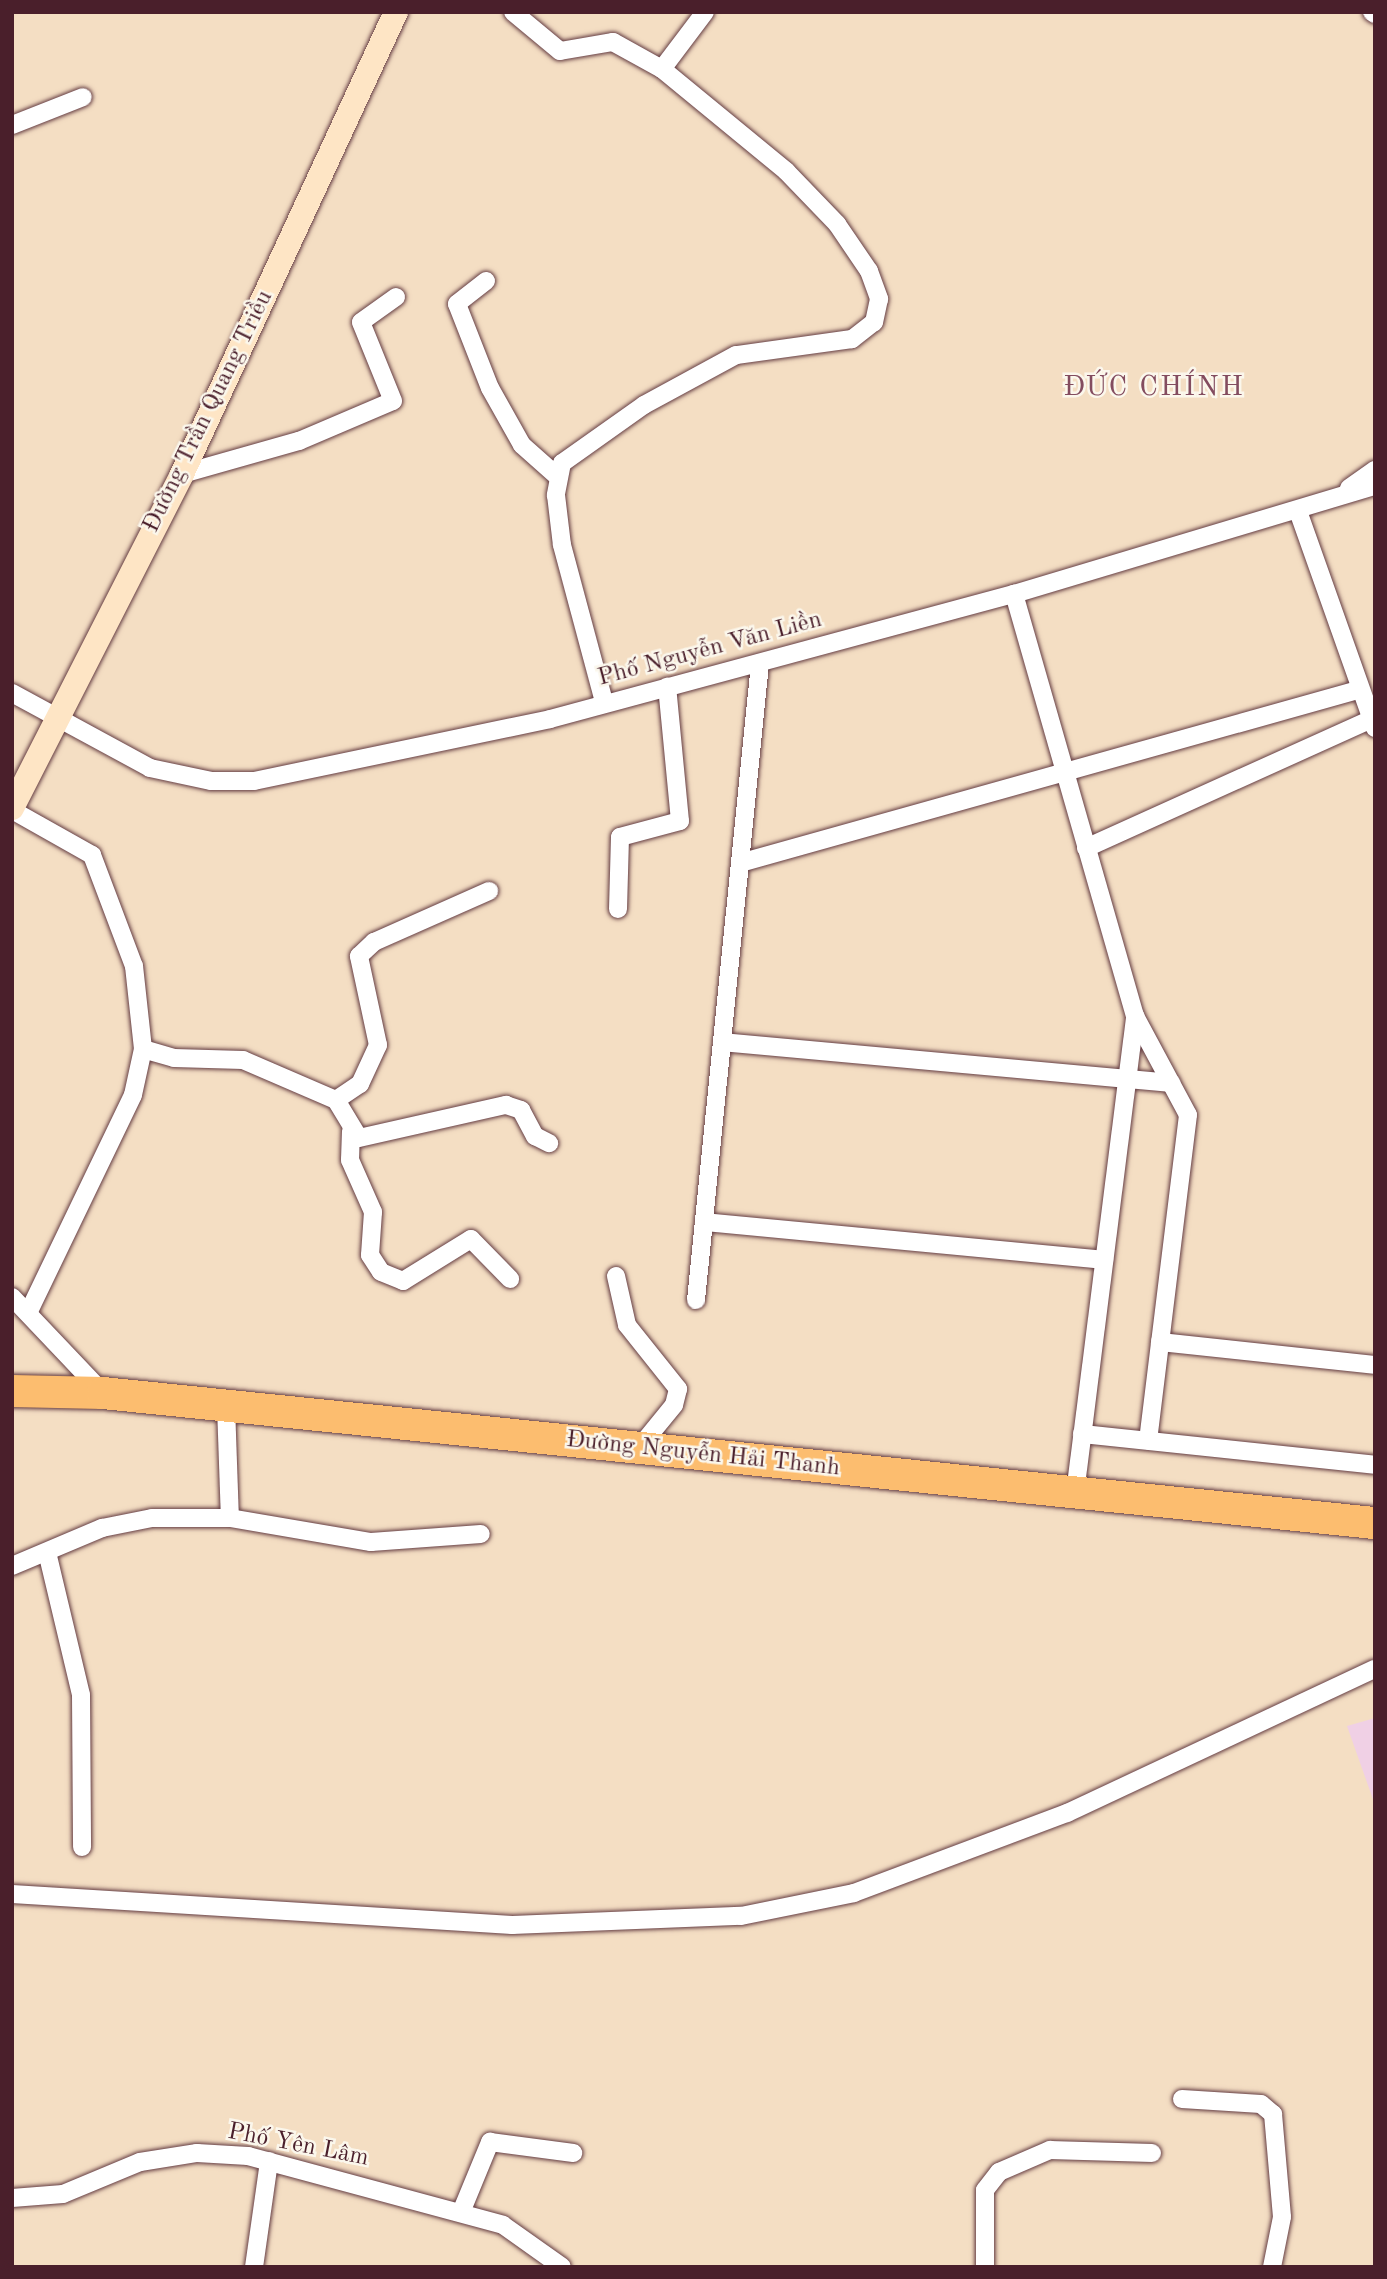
<!DOCTYPE html>
<html>
<head>
<meta charset="utf-8">
<style>
  body { margin:0 }
  #map { position:relative; width:1387px; height:2279px; overflow:hidden; background:#f4dec3; font-family:"Old Standard TT",serif }
  div>[style] { position:absolute }
  [style*='--x'] { left:calc(var(--x)*1px); top:calc(var(--y)*1px); width:calc(var(--w)*1px); rotate:calc(var(--a)*1deg) }
  .built>* { inset:0; background:#f0d0e5 }
  .roads { filter:drop-shadow(0 0 2px #643c42) drop-shadow(0 0 2px #643c42) }
  .street>* { height:18px; margin:-9px; padding:0 9px; transform-origin:9px; border-radius:9px; background:#fff }
  .secondary>* { height:24px; margin:-12px; padding:0 12px; transform-origin:12px; border-radius:12px; background:#fee5c5 }
  .highway>* { height:32px; margin:-16px; padding:0 16px; transform-origin:16px; border-radius:16px; background:#fcbd6f }
  span { translate:-50% -50%; white-space:nowrap; text-align:center; line-height:1.15; -webkit-text-stroke:5px #fbf7ec; paint-order:stroke }
  .street-label { font-size:24px; color:#4a1f2b }
  .quarter-label { font-size:28px; color:#834c5f; letter-spacing:2px }
  .frame { position:absolute; inset:0; border:14px solid #4a1f2b; pointer-events:none }
</style>
</head>
<body>
<div id="map">
  <div class="built">
    <div style="clip-path:polygon(1375px 1718px,1375px 1805px,1347px 1726px)"></div>
  </div>
  <div class="roads">
    <div class="street">
      <div style="--x:513;--y:12;--w:61;--a:39.7"></div>
      <div style="--x:560;--y:51;--w:54;--a:-9.6"></div>
      <div style="--x:613;--y:42;--w:56;--a:28.9"></div>
      <div style="--x:662;--y:69;--w:161;--a:39.4"></div>
      <div style="--x:786;--y:171;--w:74;--a:46.1"></div>
      <div style="--x:837;--y:224;--w:57;--a:55.8"></div>
      <div style="--x:869;--y:271;--w:30;--a:70"></div>
      <div style="--x:879;--y:299;--w:24;--a:102"></div>
      <div style="--x:874;--y:322;--w:28;--a:142"></div>
      <div style="--x:852;--y:339;--w:117;--a:172.1"></div>
      <div style="--x:736;--y:355;--w:105;--a:151.5"></div>
      <div style="--x:644;--y:405;--w:100;--a:144.7"></div>
      <div style="--x:562;--y:463;--w:33;--a:101"></div>
      <div style="--x:556;--y:495;--w:50;--a:83.2"></div>
      <div style="--x:562;--y:545;--w:163;--a:75"></div>
      <div style="--x:1372;--y:12;--w:4;--a:34"></div>
      <div style="--x:662;--y:69;--w:71;--a:-53"></div>
      <div style="--x:12;--y:125;--w:76;--a:-21.5"></div>
      <div style="--x:486;--y:281;--w:37;--a:142"></div>
      <div style="--x:457;--y:304;--w:90;--a:68.6"></div>
      <div style="--x:490;--y:388;--w:65;--a:60.7"></div>
      <div style="--x:522;--y:445;--w:47;--a:41.5"></div>
      <div style="--x:182;--y:474;--w:122;--a:-15.8"></div>
      <div style="--x:299;--y:441;--w:102;--a:-23.1"></div>
      <div style="--x:393;--y:401;--w:85;--a:-112.1"></div>
      <div style="--x:361;--y:322;--w:43;--a:-35.5"></div>
      <div style="--x:1349;--y:488;--w:32;--a:-35"></div>
      <div style="--x:1298;--y:511;--w:230;--a:70.5"></div>
      <div style="--x:1014;--y:594;--w:439;--a:74"></div>
      <div style="--x:1135;--y:1016;--w:112;--a:61.8"></div>
      <div style="--x:1188;--y:1115;--w:328;--a:97"></div>
      <div style="--x:12;--y:693;--w:157;--a:28.5"></div>
      <div style="--x:150;--y:768;--w:62;--a:12"></div>
      <div style="--x:211;--y:781;--w:43;--a:0"></div>
      <div style="--x:254;--y:781;--w:302;--a:-11.8"></div>
      <div style="--x:550;--y:719;--w:481;--a:-15.1"></div>
      <div style="--x:1014;--y:594;--w:377;--a:-16.7"></div>
      <div style="--x:12;--y:810;--w:92;--a:29.4"></div>
      <div style="--x:92;--y:855;--w:119;--a:69.3"></div>
      <div style="--x:134;--y:966;--w:83;--a:83.8"></div>
      <div style="--x:143;--y:1049;--w:47;--a:102.3"></div>
      <div style="--x:133;--y:1095;--w:242;--a:115.7"></div>
      <div style="--x:1086;--y:848;--w:312;--a:-24.3"></div>
      <div style="--x:740;--y:863;--w:642;--a:-15.64"></div>
      <div style="--x:618;--y:909;--w:72;--a:-88.4"></div>
      <div style="--x:620;--y:837;--w:62;--a:-14.9"></div>
      <div style="--x:680;--y:821;--w:135;--a:-95.5"></div>
      <div style="--x:722;--y:1042;--w:451;--a:5.2"></div>
      <div style="--x:143;--y:1049;--w:32;--a:16"></div>
      <div style="--x:174;--y:1058;--w:69;--a:1.7"></div>
      <div style="--x:243;--y:1060;--w:101;--a:23.3"></div>
      <div style="--x:336;--y:1100;--w:44;--a:58.8"></div>
      <div style="--x:359;--y:1138;--w:151;--a:-12.7"></div>
      <div style="--x:506;--y:1105;--w:16;--a:18"></div>
      <div style="--x:521;--y:1110;--w:30;--a:62"></div>
      <div style="--x:535;--y:1136;--w:16;--a:27"></div>
      <div style="--x:336;--y:1100;--w:29;--a:-34"></div>
      <div style="--x:360;--y:1084;--w:43;--a:-65.2"></div>
      <div style="--x:378;--y:1045;--w:91;--a:-102.1"></div>
      <div style="--x:359;--y:956;--w:21;--a:-43"></div>
      <div style="--x:374;--y:942;--w:126;--a:-23.9"></div>
      <div style="--x:351;--y:1131;--w:29;--a:92"></div>
      <div style="--x:350;--y:1160;--w:57;--a:66.1"></div>
      <div style="--x:373;--y:1212;--w:43;--a:94"></div>
      <div style="--x:370;--y:1255;--w:20;--a:57"></div>
      <div style="--x:381;--y:1272;--w:24;--a:22"></div>
      <div style="--x:403;--y:1281;--w:80;--a:-31.7"></div>
      <div style="--x:471;--y:1239;--w:56;--a:45.7"></div>
      <div style="--x:704;--y:1222;--w:402;--a:5.4"></div>
      <div style="--x:616;--y:1276;--w:50;--a:77.3"></div>
      <div style="--x:627;--y:1325;--w:82;--a:51.4"></div>
      <div style="--x:678;--y:1389;--w:16;--a:104"></div>
      <div style="--x:674;--y:1405;--w:57;--a:129.3"></div>
      <div style="--x:12;--y:1297;--w:132;--a:46.5"></div>
      <div style="--x:696;--y:1300;--w:640;--a:-84.26"></div>
      <div style="--x:1160;--y:1342;--w:216;--a:6.1"></div>
      <div style="--x:226;--y:1406;--w:112;--a:88"></div>
      <div style="--x:1082;--y:1434;--w:295;--a:6"></div>
      <div style="--x:1075;--y:1493;--w:481;--a:-82.8"></div>
      <div style="--x:47;--y:1552;--w:147;--a:76.6"></div>
      <div style="--x:81;--y:1695;--w:152;--a:89.6"></div>
      <div style="--x:12;--y:1566;--w:98;--a:-22.9"></div>
      <div style="--x:102;--y:1528;--w:51;--a:-11.3"></div>
      <div style="--x:152;--y:1518;--w:78;--a:0"></div>
      <div style="--x:230;--y:1518;--w:143;--a:9.7"></div>
      <div style="--x:371;--y:1542;--w:110;--a:-4.2"></div>
      <div style="--x:12;--y:1894;--w:501;--a:3.55"></div>
      <div style="--x:512;--y:1925;--w:229;--a:-2.3"></div>
      <div style="--x:741;--y:1916;--w:115;--a:-11.5"></div>
      <div style="--x:854;--y:1893;--w:228;--a:-20.6"></div>
      <div style="--x:1067;--y:1813;--w:340;--a:-25.1"></div>
      <div style="--x:1182;--y:2099;--w:79;--a:3.6"></div>
      <div style="--x:1261;--y:2104;--w:16;--a:40"></div>
      <div style="--x:1273;--y:2114;--w:103;--a:85"></div>
      <div style="--x:1282;--y:2217;--w:51;--a:101.3"></div>
      <div style="--x:12;--y:2198;--w:51;--a:-4.5"></div>
      <div style="--x:63;--y:2194;--w:83;--a:-22.6"></div>
      <div style="--x:140;--y:2162;--w:58;--a:-9"></div>
      <div style="--x:197;--y:2153;--w:51;--a:3.4"></div>
      <div style="--x:248;--y:2156;--w:264;--a:15.1"></div>
      <div style="--x:503;--y:2225;--w:72;--a:35.4"></div>
      <div style="--x:462;--y:2210;--w:74;--a:-67.6"></div>
      <div style="--x:490;--y:2142;--w:84;--a:7.5"></div>
      <div style="--x:254;--y:2267;--w:107;--a:-81.9"></div>
      <div style="--x:985;--y:2267;--w:77;--a:-90"></div>
      <div style="--x:985;--y:2190;--w:23;--a:-52"></div>
      <div style="--x:999;--y:2172;--w:56;--a:-23.3"></div>
      <div style="--x:1050;--y:2150;--w:102;--a:1.7"></div>
    </div>
    <div class="secondary">
      <div style="--x:12;--y:808;--w:375;--a:-63"></div>
      <div style="--x:182;--y:474;--w:509;--a:-65.15"></div>
    </div>
    <div class="highway">
      <div style="--x:12;--y:1391;--w:91;--a:1.3"></div>
      <div style="--x:103;--y:1393;--w:1279;--a:5.84"></div>
    </div>
  </div>
  <div class="street-label">
    <span style="left:209px;top:412px;rotate:-64deg">Đường Trần Quang Triều</span>
    <span style="left:710px;top:650px;rotate:-15deg">Phố Nguyễn Văn Liền</span>
    <span style="left:703px;top:1455px;rotate:6deg">Đường Nguyễn Hải Thanh</span>
    <span style="left:298px;top:2146px;rotate:11deg">Phố Yên Lâm</span>
  </div>
  <div class="quarter-label">
    <span style="left:1154px;top:388px">ĐỨC CHÍNH</span>
  </div>
  <div class="frame"></div>
</div>
</body>
</html>
